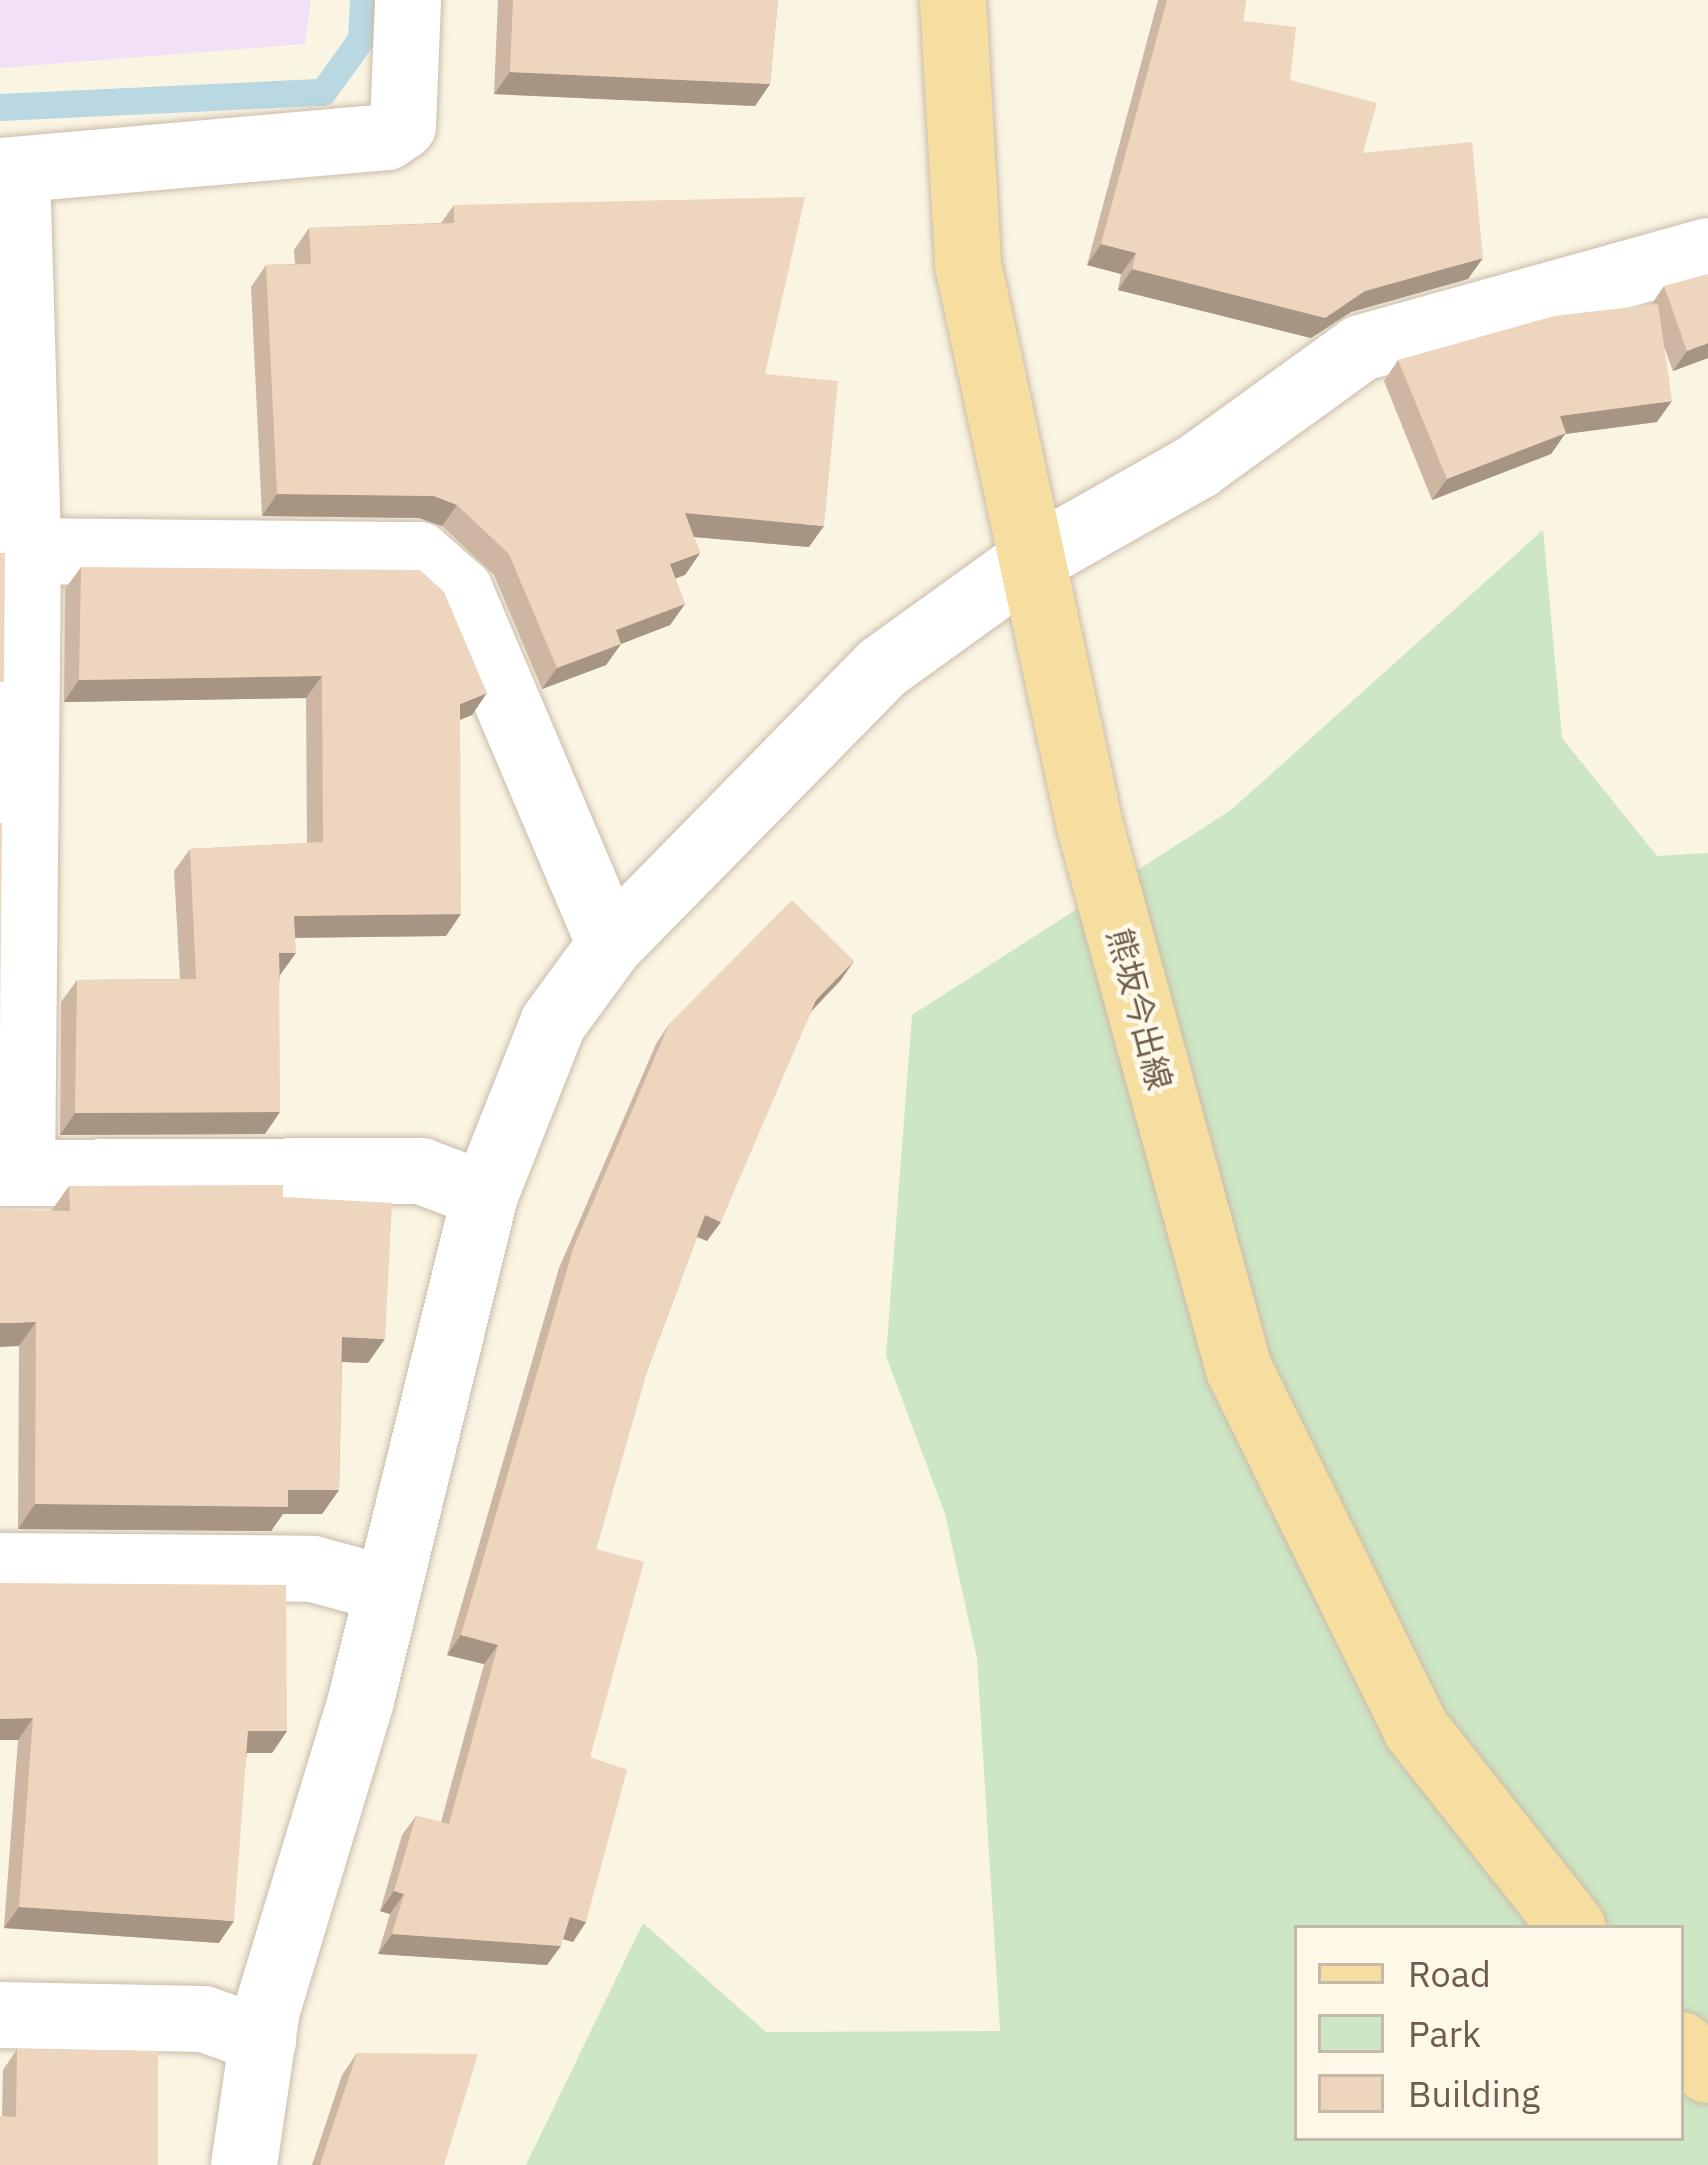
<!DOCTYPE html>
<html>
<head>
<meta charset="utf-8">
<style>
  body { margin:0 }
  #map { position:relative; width:1708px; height:2165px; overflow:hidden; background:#faf4e3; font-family:"IBM Plex Sans","Noto Sans JP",sans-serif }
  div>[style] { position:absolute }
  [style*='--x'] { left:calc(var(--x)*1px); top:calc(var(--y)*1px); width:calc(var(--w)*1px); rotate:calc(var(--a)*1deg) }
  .education>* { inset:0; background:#f1e0f6 }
  .green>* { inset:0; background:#cde6c3 }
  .stream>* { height:27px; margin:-13.5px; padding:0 13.5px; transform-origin:13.5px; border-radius:13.5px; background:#b9d8e2 }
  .roads { filter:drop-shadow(0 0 3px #cabcaa) drop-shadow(0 0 3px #cabcaa) }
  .minor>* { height:66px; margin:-33px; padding:0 33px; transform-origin:33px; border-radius:33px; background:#fff }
  .major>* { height:66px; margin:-33px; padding:0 33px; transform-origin:33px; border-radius:33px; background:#f5dea0 }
  .wall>* { inset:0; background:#cdb7a3 }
  .shaded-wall>* { inset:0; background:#a79584 }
  .building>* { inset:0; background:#eed5bd }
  span { translate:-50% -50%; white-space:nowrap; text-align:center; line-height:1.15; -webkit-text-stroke:9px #fef8e9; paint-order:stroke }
  .street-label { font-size:33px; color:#705c4b }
  .legend { position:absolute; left:1294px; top:1925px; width:390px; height:216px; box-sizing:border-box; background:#fef8e9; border:3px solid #c5baaa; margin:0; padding:15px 21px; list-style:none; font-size:36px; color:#705c4b }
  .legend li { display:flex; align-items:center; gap:24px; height:60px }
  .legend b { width:60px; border:3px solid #c5baaa }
</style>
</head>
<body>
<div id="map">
  <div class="education">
    <div style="clip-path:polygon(0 0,311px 0,305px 44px,0 68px)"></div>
  </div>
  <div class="green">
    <div style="clip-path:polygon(evenodd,1543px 530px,1562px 738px,1657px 856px,1708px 853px,1708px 2165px,526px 2165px,643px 1923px,766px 2032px,1000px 2031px,977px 1658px,945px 1514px,886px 1356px,912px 1015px,1231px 810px,1543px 530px,1297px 1928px,1681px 1928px,1681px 2138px,1297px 2138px,1297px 1928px)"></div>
  </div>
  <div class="stream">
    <div style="--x:0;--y:107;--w:323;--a:-2.7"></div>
    <div style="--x:323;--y:92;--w:65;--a:-54.4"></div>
    <div style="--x:361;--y:39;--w:39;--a:-87"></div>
  </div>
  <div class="roads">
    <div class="minor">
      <div style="--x:0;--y:171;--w:388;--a:-5"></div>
      <div style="--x:387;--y:137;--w:19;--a:-35"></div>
      <div style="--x:403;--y:126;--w:126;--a:-87.7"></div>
      <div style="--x:17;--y:171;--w:380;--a:88.3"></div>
      <div style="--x:28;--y:551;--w:622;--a:90.55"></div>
      <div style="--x:28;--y:551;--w:391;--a:0.6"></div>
      <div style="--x:419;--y:555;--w:55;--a:41.3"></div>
      <div style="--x:460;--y:591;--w:384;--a:67"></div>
      <div style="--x:0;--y:1173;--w:421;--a:-0.3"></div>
      <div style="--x:421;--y:1171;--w:68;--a:20.6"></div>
      <div style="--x:0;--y:1566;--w:313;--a:0.5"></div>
      <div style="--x:313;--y:1569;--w:73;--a:15.2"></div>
      <div style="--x:0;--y:2015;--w:204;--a:1.1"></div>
      <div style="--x:204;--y:2019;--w:63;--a:19.6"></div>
      <div style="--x:244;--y:2165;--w:157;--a:-81.6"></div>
      <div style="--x:267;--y:2010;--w:324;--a:-73.1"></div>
      <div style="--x:361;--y:1700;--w:520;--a:-76.2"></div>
      <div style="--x:485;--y:1195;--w:185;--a:-68.4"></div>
      <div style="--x:553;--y:1023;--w:97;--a:-53.8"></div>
      <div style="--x:610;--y:945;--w:388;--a:-45.5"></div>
      <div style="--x:882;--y:668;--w:185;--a:-35.8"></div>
      <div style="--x:1032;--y:560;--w:191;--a:-29.5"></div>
      <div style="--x:1198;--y:466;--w:201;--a:-35.9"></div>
      <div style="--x:1361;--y:348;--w:360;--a:-15.6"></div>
    </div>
    <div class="major">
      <div style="--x:953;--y:0;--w:264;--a:86.7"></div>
      <div style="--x:968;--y:264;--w:575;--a:77.75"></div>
      <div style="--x:1090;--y:826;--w:563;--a:74.66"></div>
      <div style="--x:1239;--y:1369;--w:401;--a:63.8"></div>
      <div style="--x:1416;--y:1729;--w:253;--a:51.7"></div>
      <div style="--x:1681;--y:2045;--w:37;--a:43"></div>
    </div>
  </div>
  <div class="wall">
    <div style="clip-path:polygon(498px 0,778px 0,770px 84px,755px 106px,494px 94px)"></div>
    <div style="clip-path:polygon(1158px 0,1246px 0,1243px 21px,1290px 80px,1363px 153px,1468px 279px,1351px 312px,1311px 338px,1118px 290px,1121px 274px,1087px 265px)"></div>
    <div style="clip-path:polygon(454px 205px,765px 374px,809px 547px,694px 537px,700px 553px,685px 575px,675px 578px,685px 604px,670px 625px,621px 644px,606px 665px,542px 689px,494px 575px,442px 526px,419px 518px,262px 516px,251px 287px,266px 265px,295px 264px,294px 250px,309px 228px,441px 223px)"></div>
    <div style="clip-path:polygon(1664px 286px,1708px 358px,1673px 371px,1664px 347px,1657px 422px,1565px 434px,1551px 454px,1432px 500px,1384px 381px,1398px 360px,1651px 305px)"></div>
    <div style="clip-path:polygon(81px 567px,472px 715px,460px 720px,446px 936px,295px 938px,280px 975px,265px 1134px,60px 1135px,61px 1002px,77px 980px,180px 979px,174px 871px,190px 849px,307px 843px,306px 698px,64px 702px,65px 589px)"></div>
    <div style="clip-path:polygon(854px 961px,840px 981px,812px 1010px,707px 1241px,697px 1237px,646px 1374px,596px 1549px,586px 1922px,573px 1942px,563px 1939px,547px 1965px,378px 1954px,390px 1914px,380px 1911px,402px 1835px,416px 1816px,441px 1822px,484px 1664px,447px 1655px,559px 1268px,656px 1044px,669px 1024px)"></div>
    <div style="clip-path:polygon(69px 1186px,283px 1197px,368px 1363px,342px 1362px,339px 1490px,322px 1514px,283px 1514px,271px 1531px,18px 1529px,19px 1346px,52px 1210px)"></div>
    <div style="clip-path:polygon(0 1583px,287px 1731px,272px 1753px,247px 1753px,219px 1943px,4px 1928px,18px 1740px,0 1740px)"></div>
    <div style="clip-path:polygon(17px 2049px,158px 2165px,2px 2116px,3px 2070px)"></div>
    <div style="clip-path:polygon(357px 2053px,444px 2165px,312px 2165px,342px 2075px)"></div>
  </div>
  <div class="shaded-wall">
    <div style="clip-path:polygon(510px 72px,770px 84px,755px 106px,494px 94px)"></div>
    <div style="clip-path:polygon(1101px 244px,1136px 253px,1121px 274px,1087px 265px)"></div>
    <div style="clip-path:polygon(1483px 258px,1468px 279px,1351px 312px,1311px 338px,1118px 290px,1132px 269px,1365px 291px)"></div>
    <div style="clip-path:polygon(1708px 343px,1708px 358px,1673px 371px,1687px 351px)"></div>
    <div style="clip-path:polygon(1672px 401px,1657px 422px,1565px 434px,1551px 454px,1432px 500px,1447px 479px,1560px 416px)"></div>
    <div style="clip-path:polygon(277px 494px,434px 496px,457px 505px,442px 526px,419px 518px,262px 516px)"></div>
    <div style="clip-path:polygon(685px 513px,824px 526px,809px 547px,670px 535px)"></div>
    <div style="clip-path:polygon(700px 553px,685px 575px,655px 586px,670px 564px)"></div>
    <div style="clip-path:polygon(685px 604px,670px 625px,621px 644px,606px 665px,542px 689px,557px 668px,616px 630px)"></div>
    <div style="clip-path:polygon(322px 676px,306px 698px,64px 702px,79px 680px)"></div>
    <div style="clip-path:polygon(487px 693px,472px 715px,444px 726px,460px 704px)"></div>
    <div style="clip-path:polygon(461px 914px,446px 936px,278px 938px,294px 916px)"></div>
    <div style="clip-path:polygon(279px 953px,296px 953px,280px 975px)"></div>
    <div style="clip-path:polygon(854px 961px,840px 981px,803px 1020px,816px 1000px)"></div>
    <div style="clip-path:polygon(280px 1112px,265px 1134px,60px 1135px,75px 1113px)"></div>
    <div style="clip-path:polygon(705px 1215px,721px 1222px,707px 1241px,691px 1234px)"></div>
    <div style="clip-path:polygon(36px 1322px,19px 1346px,0 1347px,0 1323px)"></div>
    <div style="clip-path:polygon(342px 1337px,385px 1339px,368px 1363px,325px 1361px)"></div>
    <div style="clip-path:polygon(288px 1490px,339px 1490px,322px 1514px,283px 1514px,271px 1531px,18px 1529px,35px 1504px)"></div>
    <div style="clip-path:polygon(461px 1635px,498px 1645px,484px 1664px,447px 1655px)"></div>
    <div style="clip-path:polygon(33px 1718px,18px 1740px,0 1740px,0 1719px)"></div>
    <div style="clip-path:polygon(248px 1731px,287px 1731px,272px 1753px,233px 1753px)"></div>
    <div style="clip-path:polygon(394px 1891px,404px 1894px,390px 1914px,380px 1911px)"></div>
    <div style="clip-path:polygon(19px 1907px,234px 1921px,219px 1943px,4px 1928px)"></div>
    <div style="clip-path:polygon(570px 1917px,586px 1922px,573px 1942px,556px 1937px)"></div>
    <div style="clip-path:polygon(392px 1934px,561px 1946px,547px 1965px,378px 1954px)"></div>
  </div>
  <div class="building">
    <div style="clip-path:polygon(513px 0,778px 0,770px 84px,510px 72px)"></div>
    <div style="clip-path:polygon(1167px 0,1246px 0,1243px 21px,1296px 27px,1290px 80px,1377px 103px,1363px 153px,1472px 142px,1483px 258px,1365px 291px,1325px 318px,1132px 269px,1136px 253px,1101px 244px)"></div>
    <div style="clip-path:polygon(805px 197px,765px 374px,838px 381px,824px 526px,685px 513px,700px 553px,670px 564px,685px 604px,616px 630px,621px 644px,557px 668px,509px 554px,457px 505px,434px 496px,277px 494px,266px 265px,311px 264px,309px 228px,454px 223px,454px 205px)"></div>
    <div style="clip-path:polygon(1708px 274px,1708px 343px,1687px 351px,1664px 286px)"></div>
    <div style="clip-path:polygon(1658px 304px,1672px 401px,1560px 416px,1566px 433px,1447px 479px,1398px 360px,1554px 316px)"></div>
    <div style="clip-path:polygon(0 553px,5px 553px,4px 682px,0 682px)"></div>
    <div style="clip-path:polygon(81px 567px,420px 570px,444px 592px,487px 693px,460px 704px,461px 914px,294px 916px,296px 953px,279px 953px,280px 1112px,75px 1113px,77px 980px,196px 979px,190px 849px,323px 842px,322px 676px,79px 680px)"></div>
    <div style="clip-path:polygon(0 823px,2px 823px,0 1038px)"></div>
    <div style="clip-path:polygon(792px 900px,854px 961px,816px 1000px,721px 1222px,705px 1215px,646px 1374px,596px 1549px,644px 1562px,590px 1757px,627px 1770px,586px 1922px,570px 1917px,561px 1946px,392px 1934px,404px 1894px,394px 1891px,416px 1816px,449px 1824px,498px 1645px,461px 1635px,573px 1249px,669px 1024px)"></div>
    <div style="clip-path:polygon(283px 1185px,283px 1197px,392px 1203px,385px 1339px,342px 1337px,339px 1490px,288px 1490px,288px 1507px,35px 1504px,36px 1322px,0 1323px,0 1210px,70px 1211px,69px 1186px)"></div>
    <div style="clip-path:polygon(0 1583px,286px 1585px,287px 1731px,248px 1731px,234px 1921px,19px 1907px,33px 1718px,0 1719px)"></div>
    <div style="clip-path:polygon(17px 2049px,158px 2051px,158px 2165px,0 2165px,0 2116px,16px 2117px)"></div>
    <div style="clip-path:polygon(357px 2053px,478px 2054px,444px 2165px,320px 2165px)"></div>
  </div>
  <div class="street-label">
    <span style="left:1140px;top:1009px;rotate:75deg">熊坂今出線</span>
  </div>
  <ul class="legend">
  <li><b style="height:15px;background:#f5dea0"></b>Road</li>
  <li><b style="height:33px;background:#cde6c3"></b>Park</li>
  <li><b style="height:33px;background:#eed5bd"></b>Building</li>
  </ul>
</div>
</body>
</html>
